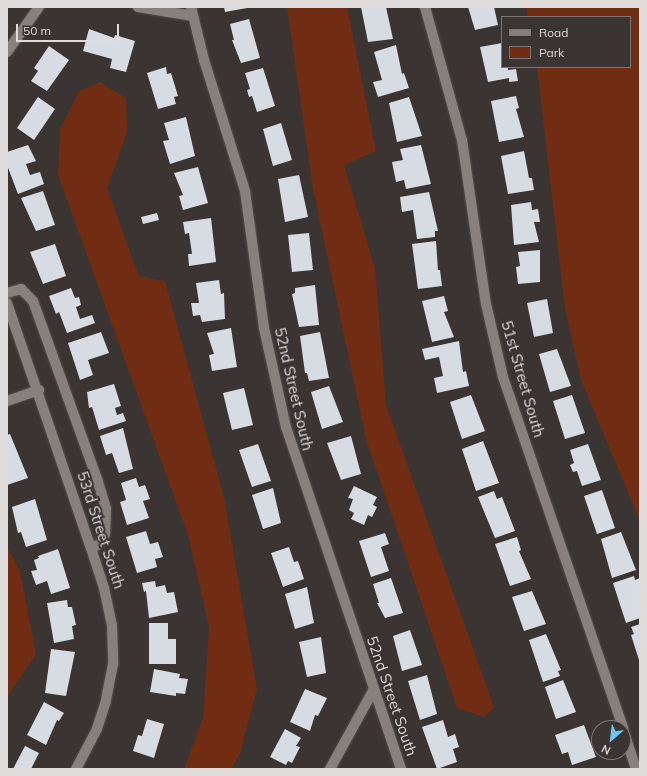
<!DOCTYPE html>
<html>
<head>
<meta charset="utf-8">
<style>
  body { margin:0 }
  #map { position:relative; width:647px; height:776px; overflow:hidden; background:#3a3432; font-family:Mulish,sans-serif }
  div>[style] { position:absolute }
  [style*='--x'] { left:calc(var(--x)*1px); top:calc(var(--y)*1px); width:calc(var(--w)*1px); rotate:calc(var(--a)*1deg) }
  .green>* { inset:0; background:#702d13 }
  .building>* { inset:0; background:#d6dce1 }
  .roads { filter:drop-shadow(0 0 1px #56514f) drop-shadow(0 0 1px #56514f) }
  .minor>* { height:10px; margin:-5px; padding:0 5px; transform-origin:5px; border-radius:5px; background:#87807d }
  span { translate:-50% -50%; white-space:nowrap; text-align:center; line-height:1.15; -webkit-text-stroke:4px #3a3432; paint-order:stroke }
  .street-label { font-size:15px; color:#dfdbda }
  .frame { position:absolute; inset:0; border:8px solid #dfdbda; pointer-events:none }
  .legend { position:absolute; left:501px; top:16px; width:130px; height:52px; box-sizing:border-box; background:#3a3432; border:1px solid #7c7775; margin:0; padding:5px 7px; list-style:none; font-size:12px; color:#dfdbda }
  .legend li { display:flex; align-items:center; gap:8px; height:20px }
  .legend b { width:20px; border:1px solid #7c7775 }
  .north { position:absolute; left:591px; top:720px; width:40px; height:40px; box-sizing:border-box; background:#3a3432; border:1px solid #7c7775; border-radius:50%; rotate:208deg; font-size:11px; font-weight:700; line-height:16px; text-align:center; color:#dfdbda }
  .north::after { content:''; display:block; margin:auto; width:14px; height:18px; background:#70c2f4; clip-path:polygon(50% 0,100% 100%,50% 72%,0 100%) }
  .scale { position:absolute; left:16px; top:24px; width:103px; height:18px; box-sizing:border-box; border:2px solid #dfdbda; border-top:0; padding-left:5px; font-size:12px; line-height:14px; white-space:nowrap; color:#dfdbda; -webkit-text-stroke:3px #3a3432; paint-order:stroke }
</style>
</head>
<body>
<div id="map">
  <div class="green">
    <div style="clip-path:polygon(287px 7px,347px 7px,376px 151px,344px 165px,375px 268px,386px 405px,494px 707px,484px 717px,457px 708px,366px 439px,313px 189px)"></div>
    <div style="clip-path:polygon(526px 7px,640px 7px,640px 521px,581px 380px,565px 309px,537px 67px,630px 67px,630px 17px,528px 17px)"></div>
    <div style="clip-path:polygon(100px 82px,126px 98px,127px 132px,107px 188px,139px 276px,165px 281px,224px 497px,257px 689px,240px 754px,231px 769px,184px 769px,203px 717px,209px 627px,188px 535px,58px 175px,60px 129px,79px 91px)"></div>
    <div style="clip-path:polygon(7px 547px,20px 571px,36px 654px,7px 697px)"></div>
  </div>
  <div class="building">
    <div style="clip-path:polygon(224px 7px,247px 7px,247px 8px,225px 12px)"></div>
    <div style="clip-path:polygon(361px 7px,386px 7px,393px 39px,368px 42px)"></div>
    <div style="clip-path:polygon(468px 7px,494px 7px,498px 25px,475px 30px)"></div>
    <div style="clip-path:polygon(249px 19px,260px 58px,241px 63px,232px 40px,234px 40px,230px 24px)"></div>
    <div style="clip-path:polygon(89px 29px,114px 38px,115px 35px,135px 41px,126px 72px,110px 68px,112px 59px,83px 51px)"></div>
    <div style="clip-path:polygon(502px 43px,502px 67px,508px 67px,508px 70px,516px 69px,518px 81px,509px 82px,509px 78px,488px 82px,480px 47px)"></div>
    <div style="clip-path:polygon(396px 45px,402px 74px,404px 73px,409px 88px,378px 97px,373px 82px,382px 80px,374px 52px)"></div>
    <div style="clip-path:polygon(49px 46px,69px 60px,47px 91px,31px 81px,38px 71px,34px 68px)"></div>
    <div style="clip-path:polygon(166px 67px,167px 74px,171px 73px,178px 96px,174px 97px,176px 104px,158px 109px,147px 73px)"></div>
    <div style="clip-path:polygon(263px 68px,275px 106px,257px 112px,252px 96px,249px 97px,247px 90px,250px 89px,245px 73px)"></div>
    <div style="clip-path:polygon(516px 96px,519px 108px,516px 109px,524px 137px,499px 142px,491px 101px)"></div>
    <div style="clip-path:polygon(38px 97px,55px 109px,34px 140px,17px 128px)"></div>
    <div style="clip-path:polygon(409px 97px,422px 136px,397px 142px,389px 103px)"></div>
    <div style="clip-path:polygon(186px 117px,195px 156px,170px 164px,163px 141px,169px 140px,164px 123px)"></div>
    <div style="clip-path:polygon(281px 123px,292px 160px,273px 166px,263px 129px)"></div>
    <div style="clip-path:polygon(28px 145px,36px 161px,26px 164px,30px 175px,40px 172px,44px 184px,18px 194px,7px 165px,7px 152px)"></div>
    <div style="clip-path:polygon(421px 145px,431px 184px,406px 189px,404px 180px,396px 182px,392px 162px,403px 160px,400px 149px)"></div>
    <div style="clip-path:polygon(524px 151px,529px 178px,532px 178px,534px 190px,508px 194px,501px 156px)"></div>
    <div style="clip-path:polygon(198px 167px,208px 203px,183px 210px,179px 196px,183px 195px,174px 173px)"></div>
    <div style="clip-path:polygon(299px 175px,308px 217px,285px 222px,278px 179px)"></div>
    <div style="clip-path:polygon(43px 191px,55px 225px,36px 231px,21px 198px)"></div>
    <div style="clip-path:polygon(429px 192px,438px 231px,435px 231px,435px 237px,417px 239px,413px 210px,402px 212px,400px 197px)"></div>
    <div style="clip-path:polygon(531px 202px,532px 210px,538px 209px,540px 222px,534px 222px,539px 242px,514px 245px,511px 205px)"></div>
    <div style="clip-path:polygon(157px 213px,159px 220px,143px 224px,141px 217px)"></div>
    <div style="clip-path:polygon(211px 218px,216px 262px,189px 266px,188px 254px,192px 254px,189px 233px,185px 234px,183px 222px)"></div>
    <div style="clip-path:polygon(309px 233px,313px 270px,292px 272px,288px 235px)"></div>
    <div style="clip-path:polygon(436px 241px,438px 270px,440px 270px,442px 286px,418px 289px,412px 244px)"></div>
    <div style="clip-path:polygon(55px 244px,66px 276px,43px 284px,30px 252px)"></div>
    <div style="clip-path:polygon(540px 250px,540px 282px,518px 284px,516px 267px,520px 266px,518px 252px)"></div>
    <div style="clip-path:polygon(219px 280px,221px 294px,224px 293px,225px 319px,202px 322px,200px 315px,193px 316px,191px 303px,199px 303px,196px 283px)"></div>
    <div style="clip-path:polygon(315px 285px,319px 325px,299px 327px,292px 294px,295px 293px,295px 288px)"></div>
    <div style="clip-path:polygon(71px 288px,75px 298px,79px 297px,81px 305px,76px 307px,80px 319px,92px 315px,95px 323px,67px 333px,59px 312px,56px 314px,49px 296px)"></div>
    <div style="clip-path:polygon(444px 296px,448px 311px,444px 312px,454px 337px,432px 342px,422px 301px)"></div>
    <div style="clip-path:polygon(547px 299px,553px 333px,534px 337px,527px 303px)"></div>
    <div style="clip-path:polygon(231px 328px,237px 367px,212px 371px,209px 355px,214px 354px,207px 333px)"></div>
    <div style="clip-path:polygon(101px 332px,109px 353px,88px 360px,93px 375px,80px 380px,68px 343px)"></div>
    <div style="clip-path:polygon(320px 332px,329px 378px,309px 381px,307px 373px,305px 373px,300px 336px)"></div>
    <div style="clip-path:polygon(459px 341px,463px 372px,466px 371px,469px 386px,437px 393px,434px 378px,443px 376px,439px 357px,425px 360px,422px 349px)"></div>
    <div style="clip-path:polygon(557px 349px,571px 386px,550px 392px,539px 354px)"></div>
    <div style="clip-path:polygon(114px 384px,121px 406px,115px 408px,117px 415px,123px 413px,126px 421px,99px 430px,92px 407px,89px 408px,87px 392px)"></div>
    <div style="clip-path:polygon(329px 386px,343px 422px,322px 429px,311px 392px)"></div>
    <div style="clip-path:polygon(244px 388px,253px 425px,232px 430px,223px 393px)"></div>
    <div style="clip-path:polygon(471px 395px,485px 431px,462px 439px,450px 402px)"></div>
    <div style="clip-path:polygon(572px 395px,585px 433px,565px 439px,553px 401px)"></div>
    <div style="clip-path:polygon(123px 428px,133px 469px,119px 473px,112px 453px,106px 455px,100px 436px)"></div>
    <div style="clip-path:polygon(10px 434px,28px 478px,7px 485px,7px 435px)"></div>
    <div style="clip-path:polygon(351px 436px,361px 474px,341px 480px,327px 443px)"></div>
    <div style="clip-path:polygon(483px 441px,499px 483px,476px 491px,462px 449px)"></div>
    <div style="clip-path:polygon(258px 444px,271px 481px,252px 487px,239px 450px)"></div>
    <div style="clip-path:polygon(588px 444px,601px 480px,582px 486px,577px 471px,573px 472px,570px 465px,574px 463px,570px 450px)"></div>
    <div style="clip-path:polygon(136px 478px,139px 487px,145px 485px,150px 499px,143px 501px,149px 518px,127px 525px,120px 502px,126px 500px,121px 483px)"></div>
    <div style="clip-path:polygon(354px 486px,377px 497px,373px 505px,377px 507px,372px 517px,368px 515px,364px 525px,351px 519px,354px 513px,349px 510px,353px 499px,348px 498px)"></div>
    <div style="clip-path:polygon(273px 488px,281px 523px,263px 529px,252px 495px)"></div>
    <div style="clip-path:polygon(602px 490px,615px 528px,597px 534px,584px 496px)"></div>
    <div style="clip-path:polygon(494px 491px,497px 499px,502px 497px,515px 531px,495px 538px,478px 497px)"></div>
    <div style="clip-path:polygon(35px 499px,47px 540px,26px 547px,21px 532px,18px 533px,12px 507px)"></div>
    <div style="clip-path:polygon(146px 531px,150px 544px,158px 542px,163px 557px,155px 559px,157px 567px,137px 573px,126px 537px)"></div>
    <div style="clip-path:polygon(621px 532px,636px 570px,612px 578px,601px 539px)"></div>
    <div style="clip-path:polygon(385px 533px,389px 544px,381px 547px,389px 571px,371px 577px,359px 541px)"></div>
    <div style="clip-path:polygon(517px 537px,521px 550px,519px 551px,531px 579px,510px 586px,495px 544px)"></div>
    <div style="clip-path:polygon(289px 547px,294px 562px,298px 561px,304px 579px,283px 587px,271px 553px)"></div>
    <div style="clip-path:polygon(58px 549px,70px 588px,51px 594px,47px 581px,36px 585px,31px 571px,37px 570px,34px 560px,39px 558px,38px 556px)"></div>
    <div style="clip-path:polygon(634px 576px,635px 580px,640px 578px,640px 618px,626px 623px,613px 583px)"></div>
    <div style="clip-path:polygon(391px 578px,403px 613px,385px 618px,377px 603px,379px 603px,373px 584px)"></div>
    <div style="clip-path:polygon(155px 581px,156px 587px,165px 585px,167px 593px,174px 592px,178px 612px,149px 618px,146px 591px,144px 592px,142px 583px)"></div>
    <div style="clip-path:polygon(307px 587px,314px 623px,295px 629px,285px 594px)"></div>
    <div style="clip-path:polygon(532px 591px,546px 624px,524px 631px,512px 597px)"></div>
    <div style="clip-path:polygon(67px 600px,68px 607px,72px 607px,76px 625px,72px 626px,74px 639px,54px 643px,47px 603px)"></div>
    <div style="clip-path:polygon(149px 623px,168px 623px,168px 639px,176px 639px,176px 664px,149px 664px)"></div>
    <div style="clip-path:polygon(640px 624px,640px 660px,639px 660px,631px 635px,634px 634px,631px 627px)"></div>
    <div style="clip-path:polygon(410px 630px,422px 665px,402px 671px,393px 636px)"></div>
    <div style="clip-path:polygon(546px 634px,561px 670px,558px 671px,560px 676px,543px 682px,529px 640px)"></div>
    <div style="clip-path:polygon(321px 637px,326px 673px,307px 677px,299px 642px)"></div>
    <div style="clip-path:polygon(51px 649px,75px 652px,66px 696px,45px 693px)"></div>
    <div style="clip-path:polygon(154px 669px,180px 674px,179px 678px,188px 679px,185px 694px,176px 693px,176px 696px,150px 692px)"></div>
    <div style="clip-path:polygon(427px 675px,437px 714px,420px 720px,408px 681px)"></div>
    <div style="clip-path:polygon(563px 680px,576px 712px,556px 719px,545px 687px)"></div>
    <div style="clip-path:polygon(305px 689px,327px 698px,318px 716px,315px 715px,310px 731px,290px 722px)"></div>
    <div style="clip-path:polygon(44px 702px,64px 713px,59px 721px,57px 720px,46px 745px,27px 735px)"></div>
    <div style="clip-path:polygon(147px 719px,164px 724px,154px 758px,133px 751px,138px 735px,142px 736px)"></div>
    <div style="clip-path:polygon(443px 720px,448px 737px,455px 734px,459px 747px,453px 749px,457px 762px,437px 769px,422px 727px)"></div>
    <div style="clip-path:polygon(584px 725px,596px 757px,572px 765px,568px 752px,562px 754px,555px 735px)"></div>
    <div style="clip-path:polygon(285px 729px,301px 738px,296px 746px,300px 747px,292px 763px,288px 761px,286px 765px,270px 757px)"></div>
    <div style="clip-path:polygon(25px 746px,39px 753px,31px 769px,13px 769px)"></div>
  </div>
  <div class="roads">
    <div class="minor">
      <div style="--x:138;--y:7;--w:56;--a:9.3"></div>
      <div style="--x:191;--y:7;--w:55;--a:76.2"></div>
      <div style="--x:204;--y:60;--w:137;--a:72.6"></div>
      <div style="--x:245;--y:191;--w:138;--a:82.1"></div>
      <div style="--x:264;--y:328;--w:101;--a:77.5"></div>
      <div style="--x:286;--y:427;--w:361;--a:71.4"></div>
      <div style="--x:425;--y:7;--w:138;--a:74.5"></div>
      <div style="--x:462;--y:140;--w:166;--a:81.7"></div>
      <div style="--x:486;--y:304;--w:75;--a:76.9"></div>
      <div style="--x:503;--y:377;--w:371;--a:71.1"></div>
      <div style="--x:7;--y:52;--w:55;--a:-54.6"></div>
      <div style="--x:7;--y:293;--w:15;--a:-16"></div>
      <div style="--x:21;--y:289;--w:17;--a:45"></div>
      <div style="--x:33;--y:301;--w:192;--a:70.2"></div>
      <div style="--x:98;--y:482;--w:28;--a:73"></div>
      <div style="--x:106;--y:509;--w:25;--a:92"></div>
      <div style="--x:105;--y:534;--w:11;--a:117"></div>
      <div style="--x:100;--y:544;--w:10;--a:156"></div>
      <div style="--x:7;--y:303;--w:259;--a:71.1"></div>
      <div style="--x:91;--y:548;--w:42;--a:72"></div>
      <div style="--x:104;--y:588;--w:39;--a:78"></div>
      <div style="--x:112;--y:626;--w:38;--a:88"></div>
      <div style="--x:113;--y:664;--w:38;--a:101"></div>
      <div style="--x:106;--y:701;--w:29;--a:108"></div>
      <div style="--x:97;--y:729;--w:45;--a:117.7"></div>
      <div style="--x:7;--y:401;--w:34;--a:-19"></div>
      <div style="--x:623;--y:729;--w:42;--a:72"></div>
      <div style="--x:330;--y:769;--w:91;--a:-61.2"></div>
    </div>
  </div>
  <div class="street-label">
    <span style="left:523px;top:379px;rotate:74deg">51st Street South</span>
    <span style="left:294px;top:389px;rotate:77deg">52nd Street South</span>
    <span style="left:101px;top:530px;rotate:72deg">53rd Street South</span>
    <span style="left:392px;top:696px;rotate:71deg">52nd Street South</span>
  </div>
  <div class="frame"></div>
  <ul class="legend">
  <li><b style="height:5px;background:#87807d"></b>Road</li>
  <li><b style="height:11px;background:#702d13"></b>Park</li>
  </ul>
  <div class="north">N</div>
  <div class="scale">50 m</div>
</div>
</body>
</html>
